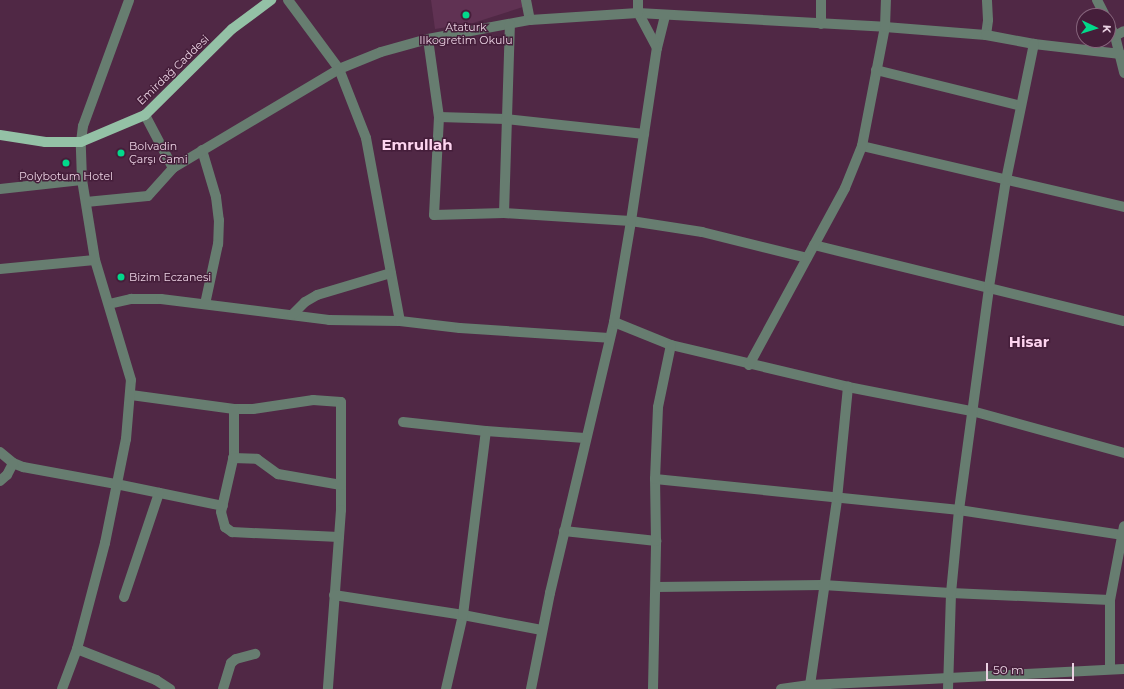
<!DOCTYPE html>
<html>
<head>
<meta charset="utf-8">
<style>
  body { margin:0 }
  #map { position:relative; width:1124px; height:689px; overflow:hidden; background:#502845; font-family:Montserrat,sans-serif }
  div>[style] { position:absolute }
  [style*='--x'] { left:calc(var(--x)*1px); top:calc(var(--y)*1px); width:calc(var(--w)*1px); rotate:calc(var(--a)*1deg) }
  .built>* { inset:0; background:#603253 }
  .minor>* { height:10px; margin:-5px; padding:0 5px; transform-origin:5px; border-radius:5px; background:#677d70 }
  .major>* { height:10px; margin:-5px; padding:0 5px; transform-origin:5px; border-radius:5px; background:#94c1a6 }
  .dots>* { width:11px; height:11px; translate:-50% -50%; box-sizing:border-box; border:2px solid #451e3a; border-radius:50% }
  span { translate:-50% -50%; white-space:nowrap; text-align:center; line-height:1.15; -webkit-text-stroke:3px #451e3a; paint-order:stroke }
  .poi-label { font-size:11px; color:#ead1e2 }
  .left { translate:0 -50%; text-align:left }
  .street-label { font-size:11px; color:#ead1e2 }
  .district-label { font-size:15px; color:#fdd4ef; font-weight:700 }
  .north { position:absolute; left:1076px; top:8px; width:40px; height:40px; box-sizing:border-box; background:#451e3a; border:1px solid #87667d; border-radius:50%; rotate:94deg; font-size:11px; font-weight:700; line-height:16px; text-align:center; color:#ead1e2 }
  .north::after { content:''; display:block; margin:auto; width:14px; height:18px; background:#02d98b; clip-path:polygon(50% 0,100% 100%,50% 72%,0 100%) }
  .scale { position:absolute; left:986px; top:663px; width:88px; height:18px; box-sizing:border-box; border:2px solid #ead1e2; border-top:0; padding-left:5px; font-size:12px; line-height:14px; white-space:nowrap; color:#ead1e2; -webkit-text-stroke:3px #451e3a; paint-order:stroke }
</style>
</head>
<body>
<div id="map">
  <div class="built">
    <div style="clip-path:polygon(431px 0,522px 0,523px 7px,473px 23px,435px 29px)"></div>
  </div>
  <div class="minor">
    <div style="--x:288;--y:0;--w:86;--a:53.5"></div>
    <div style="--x:339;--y:69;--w:74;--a:68.6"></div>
    <div style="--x:366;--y:138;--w:186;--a:79.5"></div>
    <div style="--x:526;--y:0;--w:20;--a:79"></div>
    <div style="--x:1097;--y:0;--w:18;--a:63"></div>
    <div style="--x:1108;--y:22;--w:16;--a:63"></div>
    <div style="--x:1115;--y:36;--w:38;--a:76"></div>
    <div style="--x:821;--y:24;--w:24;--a:-90"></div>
    <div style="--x:986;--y:35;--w:15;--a:-82"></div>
    <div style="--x:988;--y:20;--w:20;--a:-93"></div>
    <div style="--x:1115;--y:36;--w:10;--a:-29"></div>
    <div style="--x:428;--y:39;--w:79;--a:82"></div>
    <div style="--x:439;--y:117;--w:98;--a:92.9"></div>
    <div style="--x:434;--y:215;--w:70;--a:-1.6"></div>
    <div style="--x:504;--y:213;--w:127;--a:3.6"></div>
    <div style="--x:631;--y:221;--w:72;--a:8.8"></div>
    <div style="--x:702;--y:232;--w:108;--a:13.9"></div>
    <div style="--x:657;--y:48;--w:34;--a:-76"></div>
    <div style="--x:876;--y:70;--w:149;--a:13.9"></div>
    <div style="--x:145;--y:115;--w:60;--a:62.2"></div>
    <div style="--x:439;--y:117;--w:67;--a:1.7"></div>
    <div style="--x:506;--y:119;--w:139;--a:6.2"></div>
    <div style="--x:862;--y:146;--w:269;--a:13.1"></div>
    <div style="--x:202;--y:150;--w:49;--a:73.4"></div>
    <div style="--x:216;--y:197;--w:23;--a:83"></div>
    <div style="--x:219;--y:220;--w:24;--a:92"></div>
    <div style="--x:218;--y:244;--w:61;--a:102.2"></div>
    <div style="--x:0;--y:189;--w:82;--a:-6.3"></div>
    <div style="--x:86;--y:202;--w:62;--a:-5.5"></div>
    <div style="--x:148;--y:196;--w:38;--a:-48"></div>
    <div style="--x:173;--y:168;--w:193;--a:-30.8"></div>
    <div style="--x:339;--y:69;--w:45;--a:-22"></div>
    <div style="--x:381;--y:52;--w:49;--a:-15.5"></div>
    <div style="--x:428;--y:39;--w:104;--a:-10.6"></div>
    <div style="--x:530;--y:20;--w:108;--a:-3.7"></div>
    <div style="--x:638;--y:13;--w:247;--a:3.2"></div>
    <div style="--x:885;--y:27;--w:101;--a:4.5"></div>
    <div style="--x:986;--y:35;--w:49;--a:10.6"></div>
    <div style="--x:1034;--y:44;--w:87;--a:6.6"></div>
    <div style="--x:504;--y:213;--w:189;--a:-88.2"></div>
    <div style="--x:814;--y:245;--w:319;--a:13.8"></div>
    <div style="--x:0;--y:269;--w:95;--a:-5.4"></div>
    <div style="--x:109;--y:304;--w:23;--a:-13"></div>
    <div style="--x:131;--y:299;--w:30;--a:0"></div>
    <div style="--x:161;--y:299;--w:169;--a:7.1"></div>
    <div style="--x:329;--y:320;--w:71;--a:0.8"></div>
    <div style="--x:400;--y:321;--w:60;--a:6.7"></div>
    <div style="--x:460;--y:328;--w:149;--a:3.8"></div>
    <div style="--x:292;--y:315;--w:18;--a:-45"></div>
    <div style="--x:305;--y:302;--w:14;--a:-30"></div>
    <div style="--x:317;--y:295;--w:77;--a:-16.6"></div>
    <div style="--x:614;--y:322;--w:61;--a:22"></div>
    <div style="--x:671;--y:345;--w:182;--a:13.3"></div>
    <div style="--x:848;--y:387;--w:126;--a:11"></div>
    <div style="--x:972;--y:411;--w:158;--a:15.4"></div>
    <div style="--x:749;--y:365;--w:201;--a:-61.5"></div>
    <div style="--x:845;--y:188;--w:45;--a:-68"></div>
    <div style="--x:862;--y:146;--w:121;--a:-79.1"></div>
    <div style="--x:885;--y:27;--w:27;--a:-88"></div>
    <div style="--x:131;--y:395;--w:104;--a:7.7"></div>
    <div style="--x:234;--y:409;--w:19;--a:0"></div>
    <div style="--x:253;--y:409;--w:61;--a:-8.5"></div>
    <div style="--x:313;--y:400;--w:28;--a:4"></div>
    <div style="--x:341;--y:402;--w:108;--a:90"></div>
    <div style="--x:341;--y:510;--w:179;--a:94.2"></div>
    <div style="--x:234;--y:409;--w:46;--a:90"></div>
    <div style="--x:234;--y:455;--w:58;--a:102.8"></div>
    <div style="--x:221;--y:512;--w:16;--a:75"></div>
    <div style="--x:225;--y:527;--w:9;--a:36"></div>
    <div style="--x:232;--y:532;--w:107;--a:2.7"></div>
    <div style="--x:403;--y:422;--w:83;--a:6.2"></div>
    <div style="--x:486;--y:431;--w:99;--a:4"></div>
    <div style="--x:0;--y:452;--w:17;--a:40"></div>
    <div style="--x:13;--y:463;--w:11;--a:22"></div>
    <div style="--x:23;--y:467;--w:95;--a:10.4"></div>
    <div style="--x:116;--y:484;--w:109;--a:11.6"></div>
    <div style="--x:233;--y:458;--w:24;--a:2"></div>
    <div style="--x:257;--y:459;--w:26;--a:36"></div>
    <div style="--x:278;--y:474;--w:64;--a:9.9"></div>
    <div style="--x:655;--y:479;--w:306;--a:5.8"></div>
    <div style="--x:959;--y:510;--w:166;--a:8.7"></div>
    <div style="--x:0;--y:481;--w:9;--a:-41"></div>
    <div style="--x:7;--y:475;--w:13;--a:-63"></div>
    <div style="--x:564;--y:531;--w:93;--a:6.2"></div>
    <div style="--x:656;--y:587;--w:167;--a:-0.7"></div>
    <div style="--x:823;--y:585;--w:128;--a:3.6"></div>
    <div style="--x:951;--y:593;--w:159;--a:2.5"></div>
    <div style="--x:334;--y:595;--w:131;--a:8.8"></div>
    <div style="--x:463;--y:615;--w:80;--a:10.8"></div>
    <div style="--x:124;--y:597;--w:110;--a:-71.4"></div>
    <div style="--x:77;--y:649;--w:85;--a:21.4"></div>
    <div style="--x:156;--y:680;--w:17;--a:33"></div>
    <div style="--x:1110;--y:669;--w:69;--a:-90"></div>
    <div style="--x:1110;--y:600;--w:75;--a:-79.3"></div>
    <div style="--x:810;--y:685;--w:188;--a:-81.7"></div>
    <div style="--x:837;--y:499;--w:113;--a:-84.4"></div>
    <div style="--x:62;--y:689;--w:43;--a:-69.4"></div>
    <div style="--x:77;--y:649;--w:110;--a:-75.2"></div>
    <div style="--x:105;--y:543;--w:106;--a:-78.6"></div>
    <div style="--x:126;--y:439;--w:59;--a:-85.2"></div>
    <div style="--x:131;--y:380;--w:125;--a:-106.7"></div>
    <div style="--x:95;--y:260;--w:81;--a:-99.2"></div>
    <div style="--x:82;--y:180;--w:38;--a:-92"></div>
    <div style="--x:81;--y:142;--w:16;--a:-83"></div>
    <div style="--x:83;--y:126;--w:134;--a:-69.9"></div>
    <div style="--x:223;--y:689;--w:27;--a:-73"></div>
    <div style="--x:231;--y:663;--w:6;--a:-39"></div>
    <div style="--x:236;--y:659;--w:20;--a:-15"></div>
    <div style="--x:446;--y:689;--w:76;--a:-77.1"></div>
    <div style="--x:463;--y:615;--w:185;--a:-82.9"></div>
    <div style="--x:531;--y:689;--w:98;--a:-78.8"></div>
    <div style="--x:550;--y:593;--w:278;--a:-76.7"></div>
    <div style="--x:614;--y:322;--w:102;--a:-80.4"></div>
    <div style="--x:631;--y:221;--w:175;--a:-81.5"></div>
    <div style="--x:657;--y:48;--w:40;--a:-118"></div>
    <div style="--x:638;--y:13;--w:13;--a:-90"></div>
    <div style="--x:653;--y:689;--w:148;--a:-88.8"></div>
    <div style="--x:656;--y:541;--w:62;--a:-90.9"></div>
    <div style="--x:655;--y:479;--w:72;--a:-87.6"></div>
    <div style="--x:658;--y:407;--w:63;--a:-78.2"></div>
    <div style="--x:781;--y:689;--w:29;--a:-8"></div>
    <div style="--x:810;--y:685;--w:314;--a:-2.9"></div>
    <div style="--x:948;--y:689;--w:96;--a:-88.2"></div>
    <div style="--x:951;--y:593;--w:83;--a:-84.5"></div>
    <div style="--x:959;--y:510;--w:225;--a:-82.3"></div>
    <div style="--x:989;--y:287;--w:108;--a:-81"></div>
    <div style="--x:1006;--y:180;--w:139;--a:-78.4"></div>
  </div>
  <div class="major">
    <div style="--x:0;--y:135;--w:46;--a:8.8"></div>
    <div style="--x:45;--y:142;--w:36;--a:0"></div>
    <div style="--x:81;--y:142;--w:69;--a:-22.9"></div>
    <div style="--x:145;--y:115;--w:122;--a:-44.7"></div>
    <div style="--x:232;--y:29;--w:49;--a:-36.6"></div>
  </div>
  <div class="dots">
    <div style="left:466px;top:15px;background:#02d98b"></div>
    <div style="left:121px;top:153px;background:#02d98b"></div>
    <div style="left:66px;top:163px;background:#02d98b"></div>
    <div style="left:121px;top:277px;background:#02d98b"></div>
  </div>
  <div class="poi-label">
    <span style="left:466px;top:34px">Ataturk<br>Ilkogretim Okulu</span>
    <span class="left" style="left:129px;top:153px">Bolvadin<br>Çarşı Cami</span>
    <span style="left:66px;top:176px">Polybotum Hotel</span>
    <span class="left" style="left:129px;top:277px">Bizim Eczanesi</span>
  </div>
  <div class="street-label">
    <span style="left:173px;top:70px;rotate:-44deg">Emirdağ Caddesi</span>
  </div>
  <div class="district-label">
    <span style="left:417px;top:145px">Emrullah</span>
    <span style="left:1029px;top:342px">Hisar</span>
  </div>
  <div class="north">K</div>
  <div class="scale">50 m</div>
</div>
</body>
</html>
